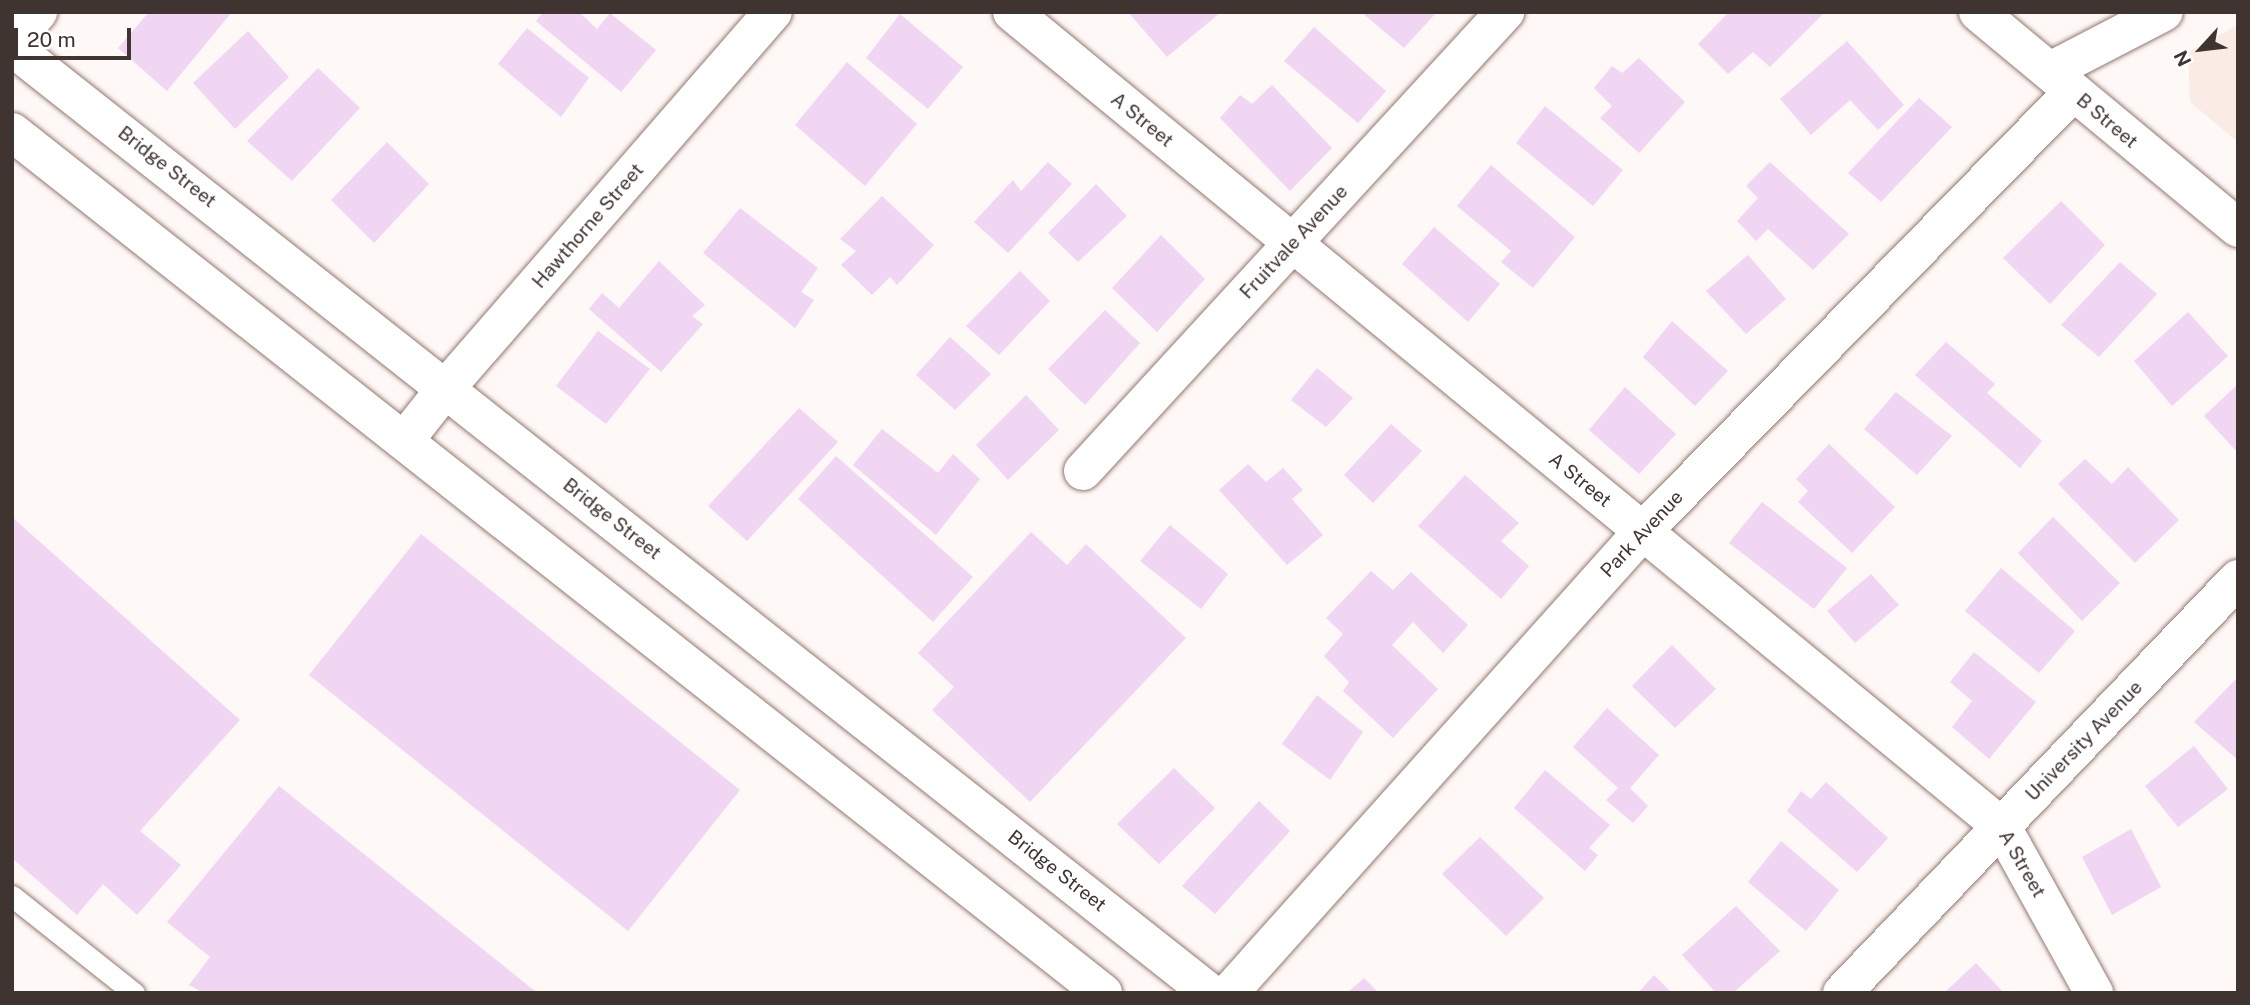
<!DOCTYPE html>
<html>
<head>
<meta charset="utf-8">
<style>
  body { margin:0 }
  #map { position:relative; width:2250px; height:1005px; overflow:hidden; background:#fef8f6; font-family:"Public Sans",sans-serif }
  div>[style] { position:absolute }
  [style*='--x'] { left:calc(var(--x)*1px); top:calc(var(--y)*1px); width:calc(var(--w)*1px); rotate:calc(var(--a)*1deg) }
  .built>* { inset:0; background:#faebe5 }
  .building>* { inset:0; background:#f0d6f2 }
  .roads { filter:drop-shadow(0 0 2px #93796f) drop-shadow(0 0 2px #93796f) }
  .service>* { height:21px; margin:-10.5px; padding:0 10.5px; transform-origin:10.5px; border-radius:10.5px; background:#fff }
  .minor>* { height:38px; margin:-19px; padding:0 19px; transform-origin:19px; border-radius:19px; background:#fff }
  .tertiary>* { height:38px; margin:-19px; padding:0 19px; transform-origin:19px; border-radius:19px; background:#fff }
  .secondary>* { height:38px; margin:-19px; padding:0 19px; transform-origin:19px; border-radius:19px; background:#fff }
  span { translate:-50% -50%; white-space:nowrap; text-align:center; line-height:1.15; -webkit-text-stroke:5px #fff; paint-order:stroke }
  .street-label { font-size:19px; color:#3f3430 }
  .frame { position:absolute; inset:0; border:14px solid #3f3430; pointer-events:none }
  .north { position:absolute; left:2166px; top:14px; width:70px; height:70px; -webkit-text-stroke:5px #fff; paint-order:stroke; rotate:243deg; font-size:19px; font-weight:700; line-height:28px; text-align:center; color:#3f3430 }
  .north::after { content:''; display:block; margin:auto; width:24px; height:32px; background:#3f3430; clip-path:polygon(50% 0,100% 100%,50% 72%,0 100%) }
  .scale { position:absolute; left:14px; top:28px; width:117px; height:32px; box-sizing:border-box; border:4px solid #3f3430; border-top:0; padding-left:9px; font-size:21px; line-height:24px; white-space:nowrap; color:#3f3430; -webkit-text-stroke:5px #fff; paint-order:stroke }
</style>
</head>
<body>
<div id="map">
  <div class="built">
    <div style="clip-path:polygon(2238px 25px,2238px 142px,2190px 102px,2188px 52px)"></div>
  </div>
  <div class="building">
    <div style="clip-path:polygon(149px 12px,232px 12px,167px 91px,118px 48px)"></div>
    <div style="clip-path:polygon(543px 12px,579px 12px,597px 29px,610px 13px,656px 50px,621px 92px,536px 21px)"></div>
    <div style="clip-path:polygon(1128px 12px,1221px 12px,1167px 57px)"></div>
    <div style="clip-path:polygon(1361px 12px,1433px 12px,1435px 14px,1404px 48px)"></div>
    <div style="clip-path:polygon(1729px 12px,1825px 12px,1770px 67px,1753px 52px,1728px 74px,1698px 44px)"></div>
    <div style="clip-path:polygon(900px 14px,963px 67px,928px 109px,866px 58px)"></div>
    <div style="clip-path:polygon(1314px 27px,1386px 91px,1358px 123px,1284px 61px)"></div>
    <div style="clip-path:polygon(527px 28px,589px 78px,561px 117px,498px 64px)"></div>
    <div style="clip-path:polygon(248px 31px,289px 77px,235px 129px,193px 83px)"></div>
    <div style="clip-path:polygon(1847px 41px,1904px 105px,1878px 130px,1850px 100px,1811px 135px,1780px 99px)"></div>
    <div style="clip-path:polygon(1639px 58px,1685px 102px,1639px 153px,1600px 118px,1612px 106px,1594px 88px,1612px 66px,1622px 73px)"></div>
    <div style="clip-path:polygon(847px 62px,917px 124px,865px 186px,795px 125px)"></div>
    <div style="clip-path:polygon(318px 68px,360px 108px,292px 181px,247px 141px)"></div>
    <div style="clip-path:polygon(1272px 85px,1332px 148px,1290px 191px,1220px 118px,1240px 95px,1252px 104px)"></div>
    <div style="clip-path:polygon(1919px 98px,1952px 127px,1881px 202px,1848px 173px)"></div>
    <div style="clip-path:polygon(1545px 106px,1623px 170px,1593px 206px,1516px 143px)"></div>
    <div style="clip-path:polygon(387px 142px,429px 184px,374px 243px,331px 200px)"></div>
    <div style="clip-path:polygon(1048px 162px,1072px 184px,1008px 253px,974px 222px,1013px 180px,1021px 191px)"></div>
    <div style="clip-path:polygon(1770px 162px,1849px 234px,1813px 270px,1768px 229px,1756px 241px,1737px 221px,1758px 198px,1746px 186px)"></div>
    <div style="clip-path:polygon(1491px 165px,1575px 237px,1533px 288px,1501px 262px,1511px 251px,1457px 206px)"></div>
    <div style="clip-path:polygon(1096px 184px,1127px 216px,1078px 262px,1048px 233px)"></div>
    <div style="clip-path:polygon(882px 196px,934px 245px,897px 285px,890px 277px,872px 295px,841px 265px,856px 251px,840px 239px)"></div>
    <div style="clip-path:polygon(2061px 201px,2105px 245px,2050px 304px,2003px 258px)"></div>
    <div style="clip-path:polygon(740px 208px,818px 268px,801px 292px,814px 300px,795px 328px,703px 253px)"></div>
    <div style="clip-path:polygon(1434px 227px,1500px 284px,1468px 322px,1402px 264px)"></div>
    <div style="clip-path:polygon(1161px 235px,1205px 279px,1157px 332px,1112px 288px)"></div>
    <div style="clip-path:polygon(1748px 255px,1786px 299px,1746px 334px,1706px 291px)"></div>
    <div style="clip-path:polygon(659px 261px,705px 305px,692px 316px,703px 324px,661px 372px,589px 309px,602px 293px,619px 308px)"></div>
    <div style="clip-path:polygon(2120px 262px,2157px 294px,2099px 357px,2061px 325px)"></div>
    <div style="clip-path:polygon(1020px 271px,1050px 301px,999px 355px,966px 326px)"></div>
    <div style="clip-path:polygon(1105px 310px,1140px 343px,1085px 405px,1048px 369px)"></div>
    <div style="clip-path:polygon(2188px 312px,2228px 356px,2172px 406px,2134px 361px)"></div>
    <div style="clip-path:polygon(1672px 321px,1728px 371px,1695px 406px,1643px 357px)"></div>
    <div style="clip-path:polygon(598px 331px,650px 369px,606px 424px,556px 386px)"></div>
    <div style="clip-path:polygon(950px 337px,991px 374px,955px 410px,916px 375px)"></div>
    <div style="clip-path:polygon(1946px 342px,1995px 384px,1987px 393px,2042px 441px,2020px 468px,1915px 375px)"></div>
    <div style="clip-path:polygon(1317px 368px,1353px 398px,1326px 427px,1291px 400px)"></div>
    <div style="clip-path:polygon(2238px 384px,2238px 453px,2204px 416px)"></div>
    <div style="clip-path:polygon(1625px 387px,1676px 434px,1639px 474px,1589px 430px)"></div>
    <div style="clip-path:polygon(1896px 392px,1952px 436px,1917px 475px,1864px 429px)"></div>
    <div style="clip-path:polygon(1026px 395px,1059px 430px,1008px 480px,976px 445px)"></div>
    <div style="clip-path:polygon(799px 408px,838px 442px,747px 541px,708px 506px)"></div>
    <div style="clip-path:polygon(1391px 424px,1422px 451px,1373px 503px,1344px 475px)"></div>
    <div style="clip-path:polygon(882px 429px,938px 473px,953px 454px,980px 479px,936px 535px,853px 465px)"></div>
    <div style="clip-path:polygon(1829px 444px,1895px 507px,1852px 553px,1798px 502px,1808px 491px,1796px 479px)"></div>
    <div style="clip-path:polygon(836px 456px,973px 577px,933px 622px,798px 499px)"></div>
    <div style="clip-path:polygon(2085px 459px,2112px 484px,2128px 467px,2179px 520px,2135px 563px,2058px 484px)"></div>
    <div style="clip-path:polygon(1248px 464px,1266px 482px,1283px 468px,1303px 490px,1292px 499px,1323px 535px,1287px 565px,1219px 490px)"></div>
    <div style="clip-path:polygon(1465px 475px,1519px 523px,1501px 541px,1529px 566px,1501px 599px,1418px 526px)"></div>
    <div style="clip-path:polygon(1762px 502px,1847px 568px,1814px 609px,1729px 543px)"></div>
    <div style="clip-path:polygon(12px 517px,240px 720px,140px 831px,181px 865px,137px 915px,103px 884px,77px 915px,12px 858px)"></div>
    <div style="clip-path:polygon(2053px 517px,2120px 583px,2082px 621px,2018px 553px)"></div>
    <div style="clip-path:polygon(1170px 525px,1228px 574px,1201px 609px,1140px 561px)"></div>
    <div style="clip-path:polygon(1031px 532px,1067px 565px,1086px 544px,1186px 638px,1030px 802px,932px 710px,954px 687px,918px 653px)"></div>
    <div style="clip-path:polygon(421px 534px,740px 790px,628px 931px,309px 675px)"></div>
    <div style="clip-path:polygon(2001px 568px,2075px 631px,2039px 673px,1965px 611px)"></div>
    <div style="clip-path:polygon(1371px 571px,1393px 590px,1411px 572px,1468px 625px,1443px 653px,1413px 622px,1392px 645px,1438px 689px,1393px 738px,1343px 691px,1349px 682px,1324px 656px,1343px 634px,1326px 618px)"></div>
    <div style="clip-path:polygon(1871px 574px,1899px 605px,1855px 643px,1827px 611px)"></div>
    <div style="clip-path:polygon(1672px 645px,1716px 689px,1675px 728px,1632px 686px)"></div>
    <div style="clip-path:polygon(1974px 652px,2036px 702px,1989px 759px,1952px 727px,1972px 701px,1950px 682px)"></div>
    <div style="clip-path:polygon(2236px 679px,2238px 681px,2238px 760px,2194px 722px)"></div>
    <div style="clip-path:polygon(1317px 695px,1363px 732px,1330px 780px,1282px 744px)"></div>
    <div style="clip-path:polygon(1607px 708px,1659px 755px,1630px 788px,1648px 806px,1633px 823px,1606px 800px,1618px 788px,1573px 747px)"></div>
    <div style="clip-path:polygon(2194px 746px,2228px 789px,2178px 827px,2145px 786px)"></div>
    <div style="clip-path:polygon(1174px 768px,1215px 808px,1159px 864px,1117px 824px)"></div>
    <div style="clip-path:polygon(1545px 770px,1610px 825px,1589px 848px,1598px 855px,1585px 871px,1514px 808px)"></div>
    <div style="clip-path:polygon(1826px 782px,1888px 838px,1857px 872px,1787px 811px,1801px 791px,1811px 799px)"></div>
    <div style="clip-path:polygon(279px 786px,535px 991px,534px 993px,204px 993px,189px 985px,210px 957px,167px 922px)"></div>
    <div style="clip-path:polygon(1259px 801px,1290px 831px,1215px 914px,1182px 886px)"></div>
    <div style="clip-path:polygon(2131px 829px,2161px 887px,2112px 915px,2082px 857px)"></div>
    <div style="clip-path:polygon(1480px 837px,1544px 898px,1506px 936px,1442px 874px)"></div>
    <div style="clip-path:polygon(1781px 841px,1839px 890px,1806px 931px,1748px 882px)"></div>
    <div style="clip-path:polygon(1736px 906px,1780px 951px,1733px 993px,1716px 993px,1682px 955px)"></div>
    <div style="clip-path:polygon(1976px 963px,2004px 993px,1944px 993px)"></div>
    <div style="clip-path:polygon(1654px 975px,1672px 993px,1638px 993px)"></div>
    <div style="clip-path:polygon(1364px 978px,1379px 993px,1347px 993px)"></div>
  </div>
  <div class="roads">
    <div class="service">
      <div style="--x:12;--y:896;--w:156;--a:38.5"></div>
    </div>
    <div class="minor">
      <div style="--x:1012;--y:12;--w:1282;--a:39.46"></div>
      <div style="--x:2002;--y:827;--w:190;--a:61"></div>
      <div style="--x:12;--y:42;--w:40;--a:-49"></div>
      <div style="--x:2050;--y:71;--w:128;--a:-27.4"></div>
      <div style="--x:404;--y:441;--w:68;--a:-51.6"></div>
      <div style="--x:446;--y:388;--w:498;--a:-49"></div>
      <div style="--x:1083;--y:471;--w:624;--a:-47.4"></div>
      <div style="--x:1229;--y:993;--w:620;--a:-48.14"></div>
      <div style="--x:1643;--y:531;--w:615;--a:-45.59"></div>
      <div style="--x:1842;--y:993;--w:573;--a:-46.27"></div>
    </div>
    <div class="tertiary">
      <div style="--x:1978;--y:12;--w:338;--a:39.7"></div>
    </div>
    <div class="secondary">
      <div style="--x:12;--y:47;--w:1526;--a:38.3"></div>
      <div style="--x:12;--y:132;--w:1390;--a:38.28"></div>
    </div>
  </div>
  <div class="street-label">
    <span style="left:1142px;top:120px;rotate:39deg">A Street</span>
    <span style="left:2107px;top:121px;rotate:40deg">B Street</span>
    <span style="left:167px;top:167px;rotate:38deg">Bridge Street</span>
    <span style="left:588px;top:226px;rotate:-49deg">Hawthorne Street</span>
    <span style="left:1294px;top:242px;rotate:-47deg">Fruitvale Avenue</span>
    <span style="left:1580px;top:480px;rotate:39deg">A Street</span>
    <span style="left:612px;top:519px;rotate:38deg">Bridge Street</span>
    <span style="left:1642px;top:534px;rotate:-47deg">Park Avenue</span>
    <span style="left:2084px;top:741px;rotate:-46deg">University Avenue</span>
    <span style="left:2022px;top:864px;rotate:60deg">A Street</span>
    <span style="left:1057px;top:871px;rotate:38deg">Bridge Street</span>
  </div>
  <div class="frame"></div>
  <div class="north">N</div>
  <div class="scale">20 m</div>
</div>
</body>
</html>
